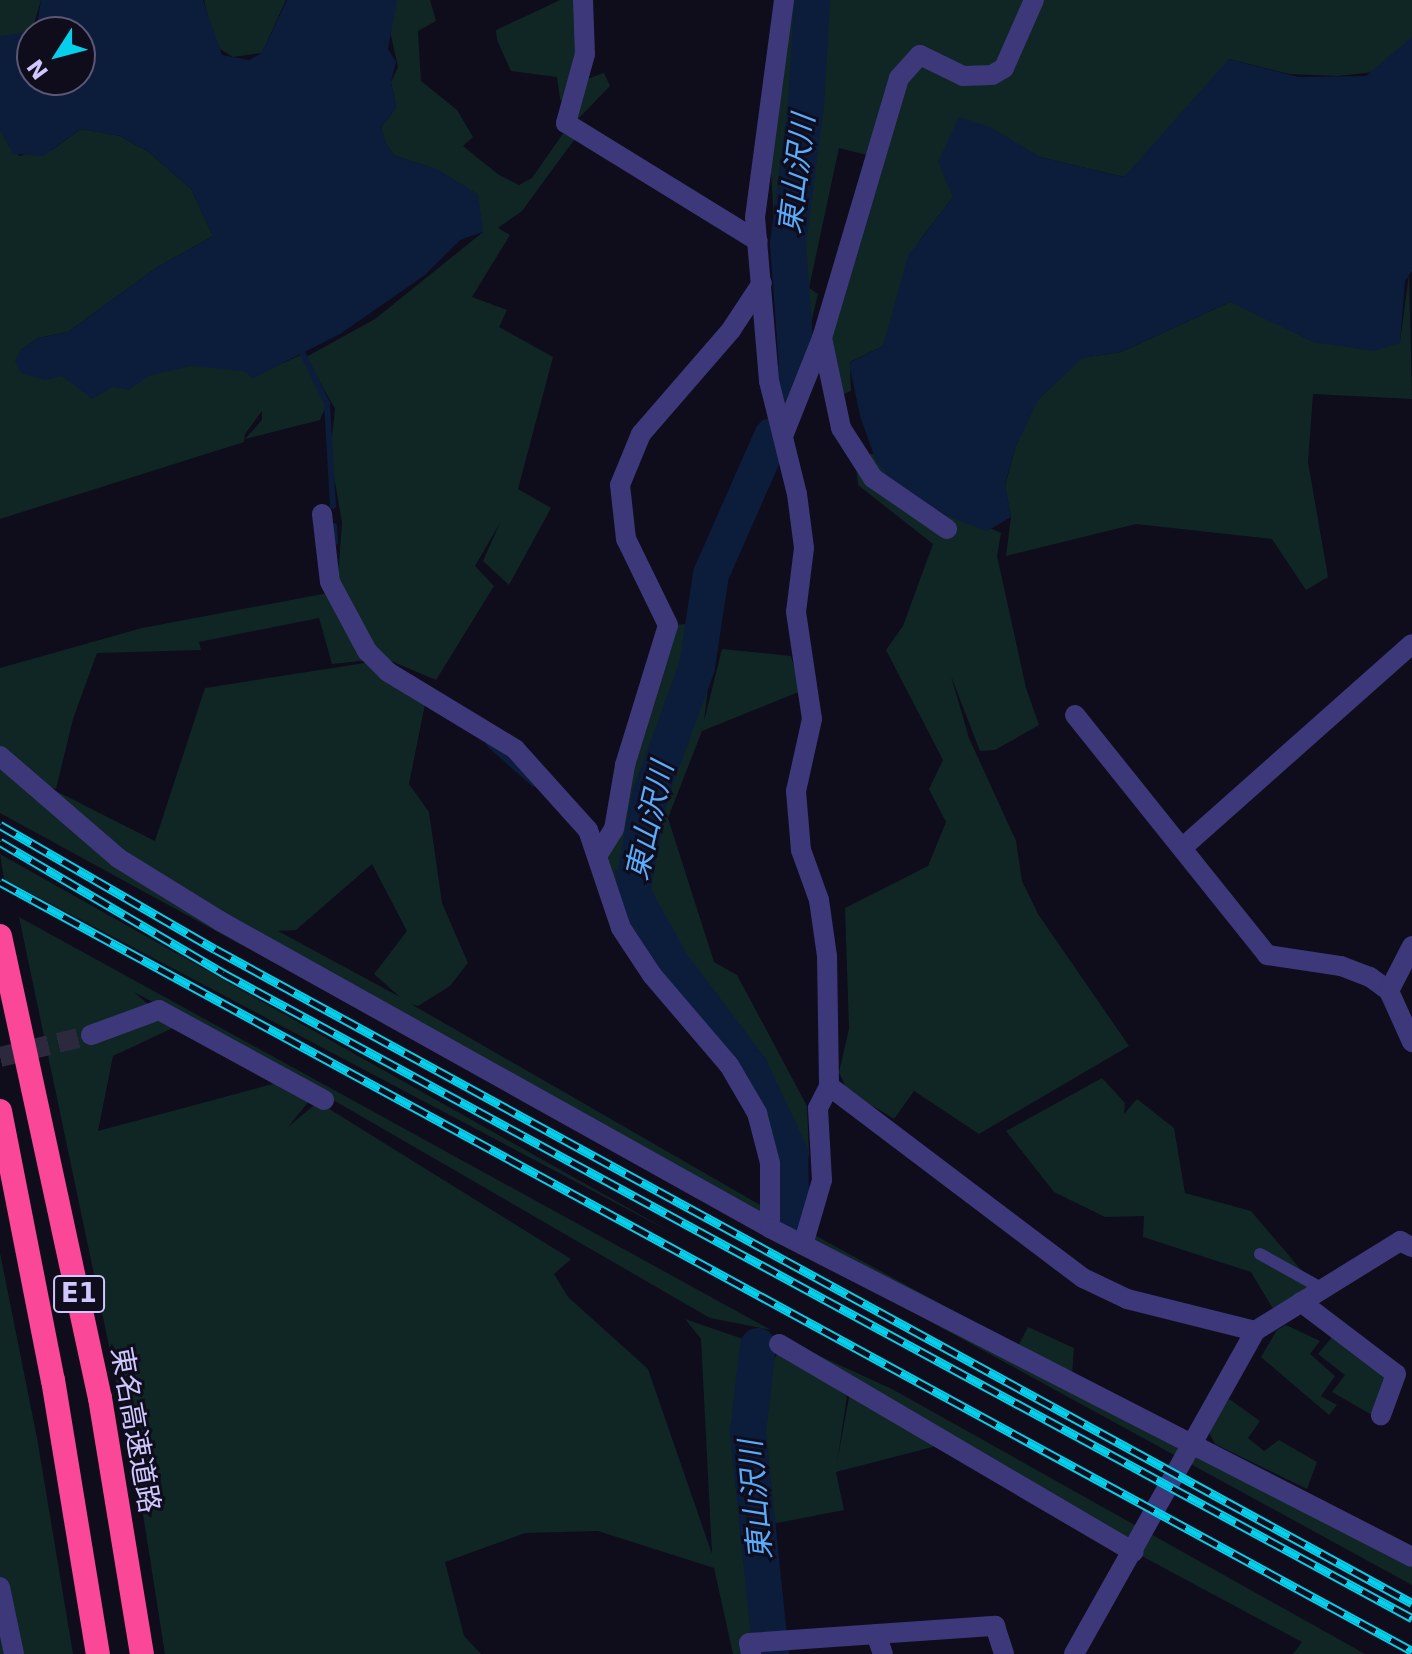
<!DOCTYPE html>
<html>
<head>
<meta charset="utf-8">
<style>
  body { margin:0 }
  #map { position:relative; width:1412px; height:1654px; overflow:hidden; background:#0f0c1c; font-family:"DejaVu Sans","Noto Sans JP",sans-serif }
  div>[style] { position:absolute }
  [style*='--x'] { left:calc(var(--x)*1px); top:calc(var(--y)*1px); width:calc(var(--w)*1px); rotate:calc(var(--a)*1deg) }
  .green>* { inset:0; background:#0f2625 }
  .water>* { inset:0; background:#0c1c3b }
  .stream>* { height:6px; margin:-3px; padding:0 3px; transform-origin:3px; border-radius:3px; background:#0c1c3b }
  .river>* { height:36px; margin:-18px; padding:0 18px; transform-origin:18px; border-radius:18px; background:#0c1c3b }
  .minor-tunnel>* { height:20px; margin-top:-10px; transform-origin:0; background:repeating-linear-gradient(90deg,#2c283e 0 20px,transparent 0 30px) }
  .service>* { height:12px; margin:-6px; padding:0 6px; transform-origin:6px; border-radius:6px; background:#3c387a }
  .minor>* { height:20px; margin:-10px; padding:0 10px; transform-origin:10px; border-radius:10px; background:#3c387a }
  .motorway>* { height:24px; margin:-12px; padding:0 12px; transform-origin:12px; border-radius:12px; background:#fa4798 }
  .rail>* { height:9px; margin-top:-4.5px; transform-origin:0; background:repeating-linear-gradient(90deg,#0f0c1c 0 18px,#06cfeb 0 36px); box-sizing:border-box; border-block:2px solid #06cfeb }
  span { translate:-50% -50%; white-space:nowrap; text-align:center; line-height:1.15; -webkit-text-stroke:6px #0f0c1c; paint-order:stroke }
  .shield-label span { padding:2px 6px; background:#0f0c1c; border:2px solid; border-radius:6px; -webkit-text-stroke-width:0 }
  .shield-label { font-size:26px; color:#cfc8fe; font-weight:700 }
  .street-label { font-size:28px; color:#cfc8fe }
  .water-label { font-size:30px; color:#59acfb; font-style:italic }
  .north { position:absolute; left:16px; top:16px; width:80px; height:80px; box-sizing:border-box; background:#0f0c1c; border:2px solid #5c5776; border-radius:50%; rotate:234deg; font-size:22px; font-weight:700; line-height:32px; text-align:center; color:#cfc8fe }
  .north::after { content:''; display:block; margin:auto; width:28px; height:36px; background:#06cfeb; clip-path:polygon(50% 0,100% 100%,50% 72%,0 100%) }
</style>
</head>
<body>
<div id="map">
  <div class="green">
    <div style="clip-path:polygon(0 0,41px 0,32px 31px,0 38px)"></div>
    <div style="clip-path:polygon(204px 0,286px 0,262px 53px,233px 57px,215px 46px)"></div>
    <div style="clip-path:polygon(396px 0,430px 0,436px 21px,418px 31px,421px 81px,457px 110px,473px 137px,463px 146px,499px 175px,519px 185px,532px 178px,569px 125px,577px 136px,522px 211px,498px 228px,510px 235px,472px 297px,507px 310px,499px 327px,553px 357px,518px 489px,551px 508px,509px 585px,483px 561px,500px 523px,475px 566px,494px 586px,436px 680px,377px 655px,338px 577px,342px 522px,330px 454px,335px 409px,306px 357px,375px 319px,483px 232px,430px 167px,395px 156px,386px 144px,381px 128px,396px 107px,391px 82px,398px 67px,390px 31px)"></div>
    <div style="clip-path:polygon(560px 0,578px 0,578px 82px,604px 73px,610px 86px,576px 121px,560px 99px,557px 77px,511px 71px,497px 40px,496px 30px)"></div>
    <div style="clip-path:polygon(783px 0,1027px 0,992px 75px,1036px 0,1412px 0,1412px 38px,1400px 69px,1338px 76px,1289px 74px,1229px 59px,1188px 133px,1124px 177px,1040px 157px,953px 197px,920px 240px,883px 346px,850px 362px,851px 391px,831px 399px,822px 336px,875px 157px,839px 148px,809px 288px,818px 294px,793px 397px,785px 391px,768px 127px)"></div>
    <div style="clip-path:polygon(0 129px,19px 156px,52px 150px,81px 129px,120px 136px,149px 152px,191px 189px,213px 236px,156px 268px,68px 332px,38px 338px,21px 350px,16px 361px,283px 363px,303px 354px,327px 403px,320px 420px,245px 439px,262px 420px,262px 411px,245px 434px,244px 442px,0 519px)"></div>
    <div style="clip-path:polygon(1409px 274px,1412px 399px,1313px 394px,1308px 462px,1328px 577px,1306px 590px,1272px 539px,1136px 524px,1006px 556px,1011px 517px,1005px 486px,1015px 448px,1036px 402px,1081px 358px,1121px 352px,1230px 302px,1269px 318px,1400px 342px)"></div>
    <div style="clip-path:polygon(855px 454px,874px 454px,935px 503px,1001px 533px,997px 556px,1026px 688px,1039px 725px,995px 750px,980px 751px,951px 676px,969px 738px,1016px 841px,1022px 881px,1038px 914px,1129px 1046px,979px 1134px,914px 1091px,894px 1119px,847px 1090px,839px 1072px,849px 1029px,845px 908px,928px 866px,946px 822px,929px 789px,943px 760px,886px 650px,903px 626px,933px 544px,858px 485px)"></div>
    <div style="clip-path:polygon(evenodd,328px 593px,370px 660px,332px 664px,319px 618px,199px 642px,201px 650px,97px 653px,73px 719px,56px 789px,46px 786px,155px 841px,205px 688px,371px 662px,425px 704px,409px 784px,429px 812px,442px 903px,468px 963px,450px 986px,418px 1006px,411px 1004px,774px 1213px,757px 1113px,621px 928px,597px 856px,668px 625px,709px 623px,714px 639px,704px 721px,722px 649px,791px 656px,801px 691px,702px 731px,668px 818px,714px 962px,737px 975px,807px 1106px,809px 1154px,798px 1226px,1018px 1346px,1028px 1327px,1074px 1348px,1072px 1375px,1412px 1559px,1412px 1585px,0 813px,0 668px,142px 628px,328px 593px,372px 864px,407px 931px,374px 974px,400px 997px,278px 931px,296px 930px,372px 864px)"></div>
    <div style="clip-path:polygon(0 854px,676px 1235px,4px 879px)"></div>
    <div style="clip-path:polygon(19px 917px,771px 1330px,710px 1318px,321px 1093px,134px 992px,175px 1027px,113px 1056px,98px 1131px,276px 1083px,310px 1100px,288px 1127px,318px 1102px,571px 1259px,554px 1274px,568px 1297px,648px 1369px,712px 1554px,701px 1339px,685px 1319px,775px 1350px,772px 1365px,779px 1349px,847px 1396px,837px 1462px,850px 1392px,944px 1444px,836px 1472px,844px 1510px,772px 1524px,789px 1654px,733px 1654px,714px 1568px,598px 1531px,525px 1533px,445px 1562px,464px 1636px,481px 1654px,165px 1654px,139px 1489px)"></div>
    <div style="clip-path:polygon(1102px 1078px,1125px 1103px,1124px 1114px,1137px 1099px,1174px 1128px,1185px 1193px,1251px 1211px,1319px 1291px,1278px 1317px,1251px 1272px,1143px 1237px,1144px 1216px,1105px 1217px,1054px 1192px,1006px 1131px)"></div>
    <div style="clip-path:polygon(0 1253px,37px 1438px,73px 1654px,0 1654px)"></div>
    <div style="clip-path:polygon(1286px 1325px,1320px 1341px,1310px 1354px,1335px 1376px,1321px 1396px,1337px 1405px,1329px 1415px,1261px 1357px,1277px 1330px)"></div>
    <div style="clip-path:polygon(1333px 1336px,1391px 1376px,1372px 1415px,1332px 1392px,1345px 1375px,1318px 1354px)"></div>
    <div style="clip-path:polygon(811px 1352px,892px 1389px,1365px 1654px,1293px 1654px,1302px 1642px,1138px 1554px)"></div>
    <div style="clip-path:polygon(1229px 1399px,1260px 1421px,1248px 1438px,1264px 1451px,1279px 1440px,1317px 1462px,1307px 1489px,1215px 1444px,1207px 1429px)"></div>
  </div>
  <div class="water">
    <div style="clip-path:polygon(evenodd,41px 0,203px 0,222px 55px,249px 60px,262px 53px,287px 0,397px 0,388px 49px,396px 62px,391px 82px,396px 107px,381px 128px,386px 144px,395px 156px,437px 169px,478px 194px,483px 232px,460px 240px,425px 275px,340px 334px,253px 378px,243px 371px,191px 366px,151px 375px,128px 390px,113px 387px,92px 399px,62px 376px,45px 380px,21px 373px,15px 361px,21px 350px,38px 338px,68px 332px,156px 268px,213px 236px,191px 189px,149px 152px,120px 136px,81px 129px,43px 156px,13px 154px,0 129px,0 36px,25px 33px,37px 24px,41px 0,80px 32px,80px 80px,32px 80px,32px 32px,80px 32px)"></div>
    <div style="clip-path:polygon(1412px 37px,1412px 271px,1405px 281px,1400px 343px,1373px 351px,1313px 342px,1230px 302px,1121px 352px,1082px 358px,1038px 400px,1015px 448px,1005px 485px,1011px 517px,987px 531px,909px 502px,876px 461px,860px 416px,849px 363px,883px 346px,908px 256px,953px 197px,938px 162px,959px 117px,990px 127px,1040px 157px,1124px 177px,1229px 59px,1298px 77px,1366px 76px)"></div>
  </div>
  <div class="stream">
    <div style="--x:303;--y:354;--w:55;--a:63.9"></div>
    <div style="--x:327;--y:403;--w:103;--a:86.7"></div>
    <div style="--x:334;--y:526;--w:16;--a:86"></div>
    <div style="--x:489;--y:744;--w:60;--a:41.6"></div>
    <div style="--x:618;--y:873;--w:24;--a:54"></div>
  </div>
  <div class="river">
    <div style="--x:788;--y:395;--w:30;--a:-73"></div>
    <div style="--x:797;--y:366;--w:123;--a:-94.2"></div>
    <div style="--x:788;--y:243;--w:139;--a:-82.6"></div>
    <div style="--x:806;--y:105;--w:105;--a:-86.7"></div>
    <div style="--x:772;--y:436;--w:151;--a:113.8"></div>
    <div style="--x:711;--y:574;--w:94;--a:98.6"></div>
    <div style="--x:697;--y:667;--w:136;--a:110.2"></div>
    <div style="--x:650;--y:795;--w:99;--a:100.5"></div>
    <div style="--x:632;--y:892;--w:81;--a:61.2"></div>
    <div style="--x:671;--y:963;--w:131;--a:53"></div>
    <div style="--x:750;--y:1068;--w:94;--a:64.8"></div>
    <div style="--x:790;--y:1153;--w:75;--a:88.5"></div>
    <div style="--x:758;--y:1346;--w:88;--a:96.6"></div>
    <div style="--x:748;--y:1433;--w:222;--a:84.1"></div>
  </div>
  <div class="minor-tunnel">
    <div style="--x:0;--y:1057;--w:94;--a:-13.6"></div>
  </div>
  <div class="service">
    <div style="--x:1260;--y:1254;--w:72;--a:29.1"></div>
  </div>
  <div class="minor">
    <div style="--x:583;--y:0;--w:54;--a:87.9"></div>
    <div style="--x:585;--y:54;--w:72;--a:105.4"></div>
    <div style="--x:566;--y:123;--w:225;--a:31.6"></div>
    <div style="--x:784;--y:0;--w:219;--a:97.6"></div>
    <div style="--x:755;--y:217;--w:165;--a:85.1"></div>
    <div style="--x:769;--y:381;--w:116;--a:76.1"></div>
    <div style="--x:797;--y:494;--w:54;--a:82.6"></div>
    <div style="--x:804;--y:548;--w:64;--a:97.1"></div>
    <div style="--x:796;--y:612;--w:108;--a:81.5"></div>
    <div style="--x:812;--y:719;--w:74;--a:102.5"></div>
    <div style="--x:796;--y:791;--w:59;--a:85.2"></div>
    <div style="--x:801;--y:850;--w:53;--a:70.2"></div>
    <div style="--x:819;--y:900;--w:57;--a:81.9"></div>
    <div style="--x:827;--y:956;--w:130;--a:89.1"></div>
    <div style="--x:829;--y:1086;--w:318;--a:37.1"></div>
    <div style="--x:1083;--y:1278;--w:49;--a:25.5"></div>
    <div style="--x:1127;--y:1299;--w:132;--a:14"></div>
    <div style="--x:783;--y:436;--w:105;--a:-68.3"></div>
    <div style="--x:322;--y:514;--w:68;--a:83.3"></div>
    <div style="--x:330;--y:582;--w:78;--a:61.8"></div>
    <div style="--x:367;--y:651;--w:30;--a:45"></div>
    <div style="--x:388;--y:672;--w:149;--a:31.2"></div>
    <div style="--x:515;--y:749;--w:109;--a:48"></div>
    <div style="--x:588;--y:830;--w:103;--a:71.4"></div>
    <div style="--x:621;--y:928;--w:56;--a:56.6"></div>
    <div style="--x:652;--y:975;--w:118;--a:49.5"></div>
    <div style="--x:729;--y:1065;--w:56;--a:59.7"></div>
    <div style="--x:757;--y:1113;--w:52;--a:75.4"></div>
    <div style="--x:770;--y:1163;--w:65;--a:90"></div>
    <div style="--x:947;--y:529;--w:90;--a:-145.4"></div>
    <div style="--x:873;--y:478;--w:59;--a:-122.6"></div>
    <div style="--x:841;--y:428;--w:92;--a:-101.9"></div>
    <div style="--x:822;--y:338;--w:271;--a:-73.5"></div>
    <div style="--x:899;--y:78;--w:31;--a:-48"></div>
    <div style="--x:920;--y:55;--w:48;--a:26"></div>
    <div style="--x:963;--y:76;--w:29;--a:-2"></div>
    <div style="--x:992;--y:75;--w:14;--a:-30"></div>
    <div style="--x:1004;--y:68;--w:74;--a:-66.2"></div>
    <div style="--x:1075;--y:715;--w:307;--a:51.3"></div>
    <div style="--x:1267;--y:955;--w:75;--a:8.5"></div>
    <div style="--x:1341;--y:966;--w:31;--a:21"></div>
    <div style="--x:1370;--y:977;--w:24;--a:36"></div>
    <div style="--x:0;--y:756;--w:156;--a:40.8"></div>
    <div style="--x:118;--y:858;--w:120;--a:31.7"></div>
    <div style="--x:220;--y:921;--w:630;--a:29.17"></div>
    <div style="--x:770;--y:1228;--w:721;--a:27.13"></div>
    <div style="--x:1182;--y:848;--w:307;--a:-41.6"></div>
    <div style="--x:597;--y:856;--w:32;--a:-58"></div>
    <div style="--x:614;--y:829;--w:65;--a:-80.2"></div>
    <div style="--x:625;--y:765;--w:146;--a:-72.9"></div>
    <div style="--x:668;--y:625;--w:96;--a:-116"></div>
    <div style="--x:626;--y:539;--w:54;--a:-96.3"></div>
    <div style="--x:620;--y:485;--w:55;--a:-67.6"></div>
    <div style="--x:641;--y:434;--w:138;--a:-49.1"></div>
    <div style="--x:731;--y:330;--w:56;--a:-56.6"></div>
    <div style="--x:1412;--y:946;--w:51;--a:117.1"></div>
    <div style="--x:1389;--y:991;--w:56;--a:65.7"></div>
    <div style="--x:91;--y:1035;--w:72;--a:-20.2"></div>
    <div style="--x:159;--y:1010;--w:188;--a:28.6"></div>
    <div style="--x:803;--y:1245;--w:68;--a:-73.7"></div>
    <div style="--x:822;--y:1180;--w:72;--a:-93.2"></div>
    <div style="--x:818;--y:1108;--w:25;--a:-63"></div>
    <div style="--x:1301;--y:1302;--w:119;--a:37.2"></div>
    <div style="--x:1396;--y:1374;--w:44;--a:110.1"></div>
    <div style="--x:779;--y:1344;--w:411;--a:30.4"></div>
    <div style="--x:0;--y:1587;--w:68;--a:78.2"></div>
    <div style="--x:876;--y:1634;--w:21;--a:71"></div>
    <div style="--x:751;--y:1654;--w:11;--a:-100"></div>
    <div style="--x:749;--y:1643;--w:247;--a:-4"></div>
    <div style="--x:995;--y:1626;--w:29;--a:72"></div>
    <div style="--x:1074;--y:1654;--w:370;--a:-60.7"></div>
    <div style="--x:1255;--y:1331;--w:171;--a:-31.8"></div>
    <div style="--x:1400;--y:1241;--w:13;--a:27"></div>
  </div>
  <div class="motorway">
    <div style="--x:0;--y:936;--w:473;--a:77.8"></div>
    <div style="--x:100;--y:1398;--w:259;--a:80.7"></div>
    <div style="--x:0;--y:1111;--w:274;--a:78.9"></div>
    <div style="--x:53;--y:1380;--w:278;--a:80.7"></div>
  </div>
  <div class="rail">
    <div style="--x:0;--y:825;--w:248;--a:30"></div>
    <div style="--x:215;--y:949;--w:1364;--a:28.65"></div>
    <div style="--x:0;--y:842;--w:259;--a:30.4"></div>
    <div style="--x:223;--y:973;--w:1353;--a:28.48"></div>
    <div style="--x:0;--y:882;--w:1608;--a:28.57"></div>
  </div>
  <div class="shield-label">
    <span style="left:79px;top:1294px">E1</span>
  </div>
  <div class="street-label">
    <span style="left:135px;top:1430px;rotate:80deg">東名高速道路</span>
  </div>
  <div class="water-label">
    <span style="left:797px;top:174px;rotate:-83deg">東山沢川</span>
    <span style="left:650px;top:821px;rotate:-77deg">東山沢川</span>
    <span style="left:756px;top:1500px;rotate:-95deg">東山沢川</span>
  </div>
  <div class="north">N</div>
</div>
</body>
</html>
